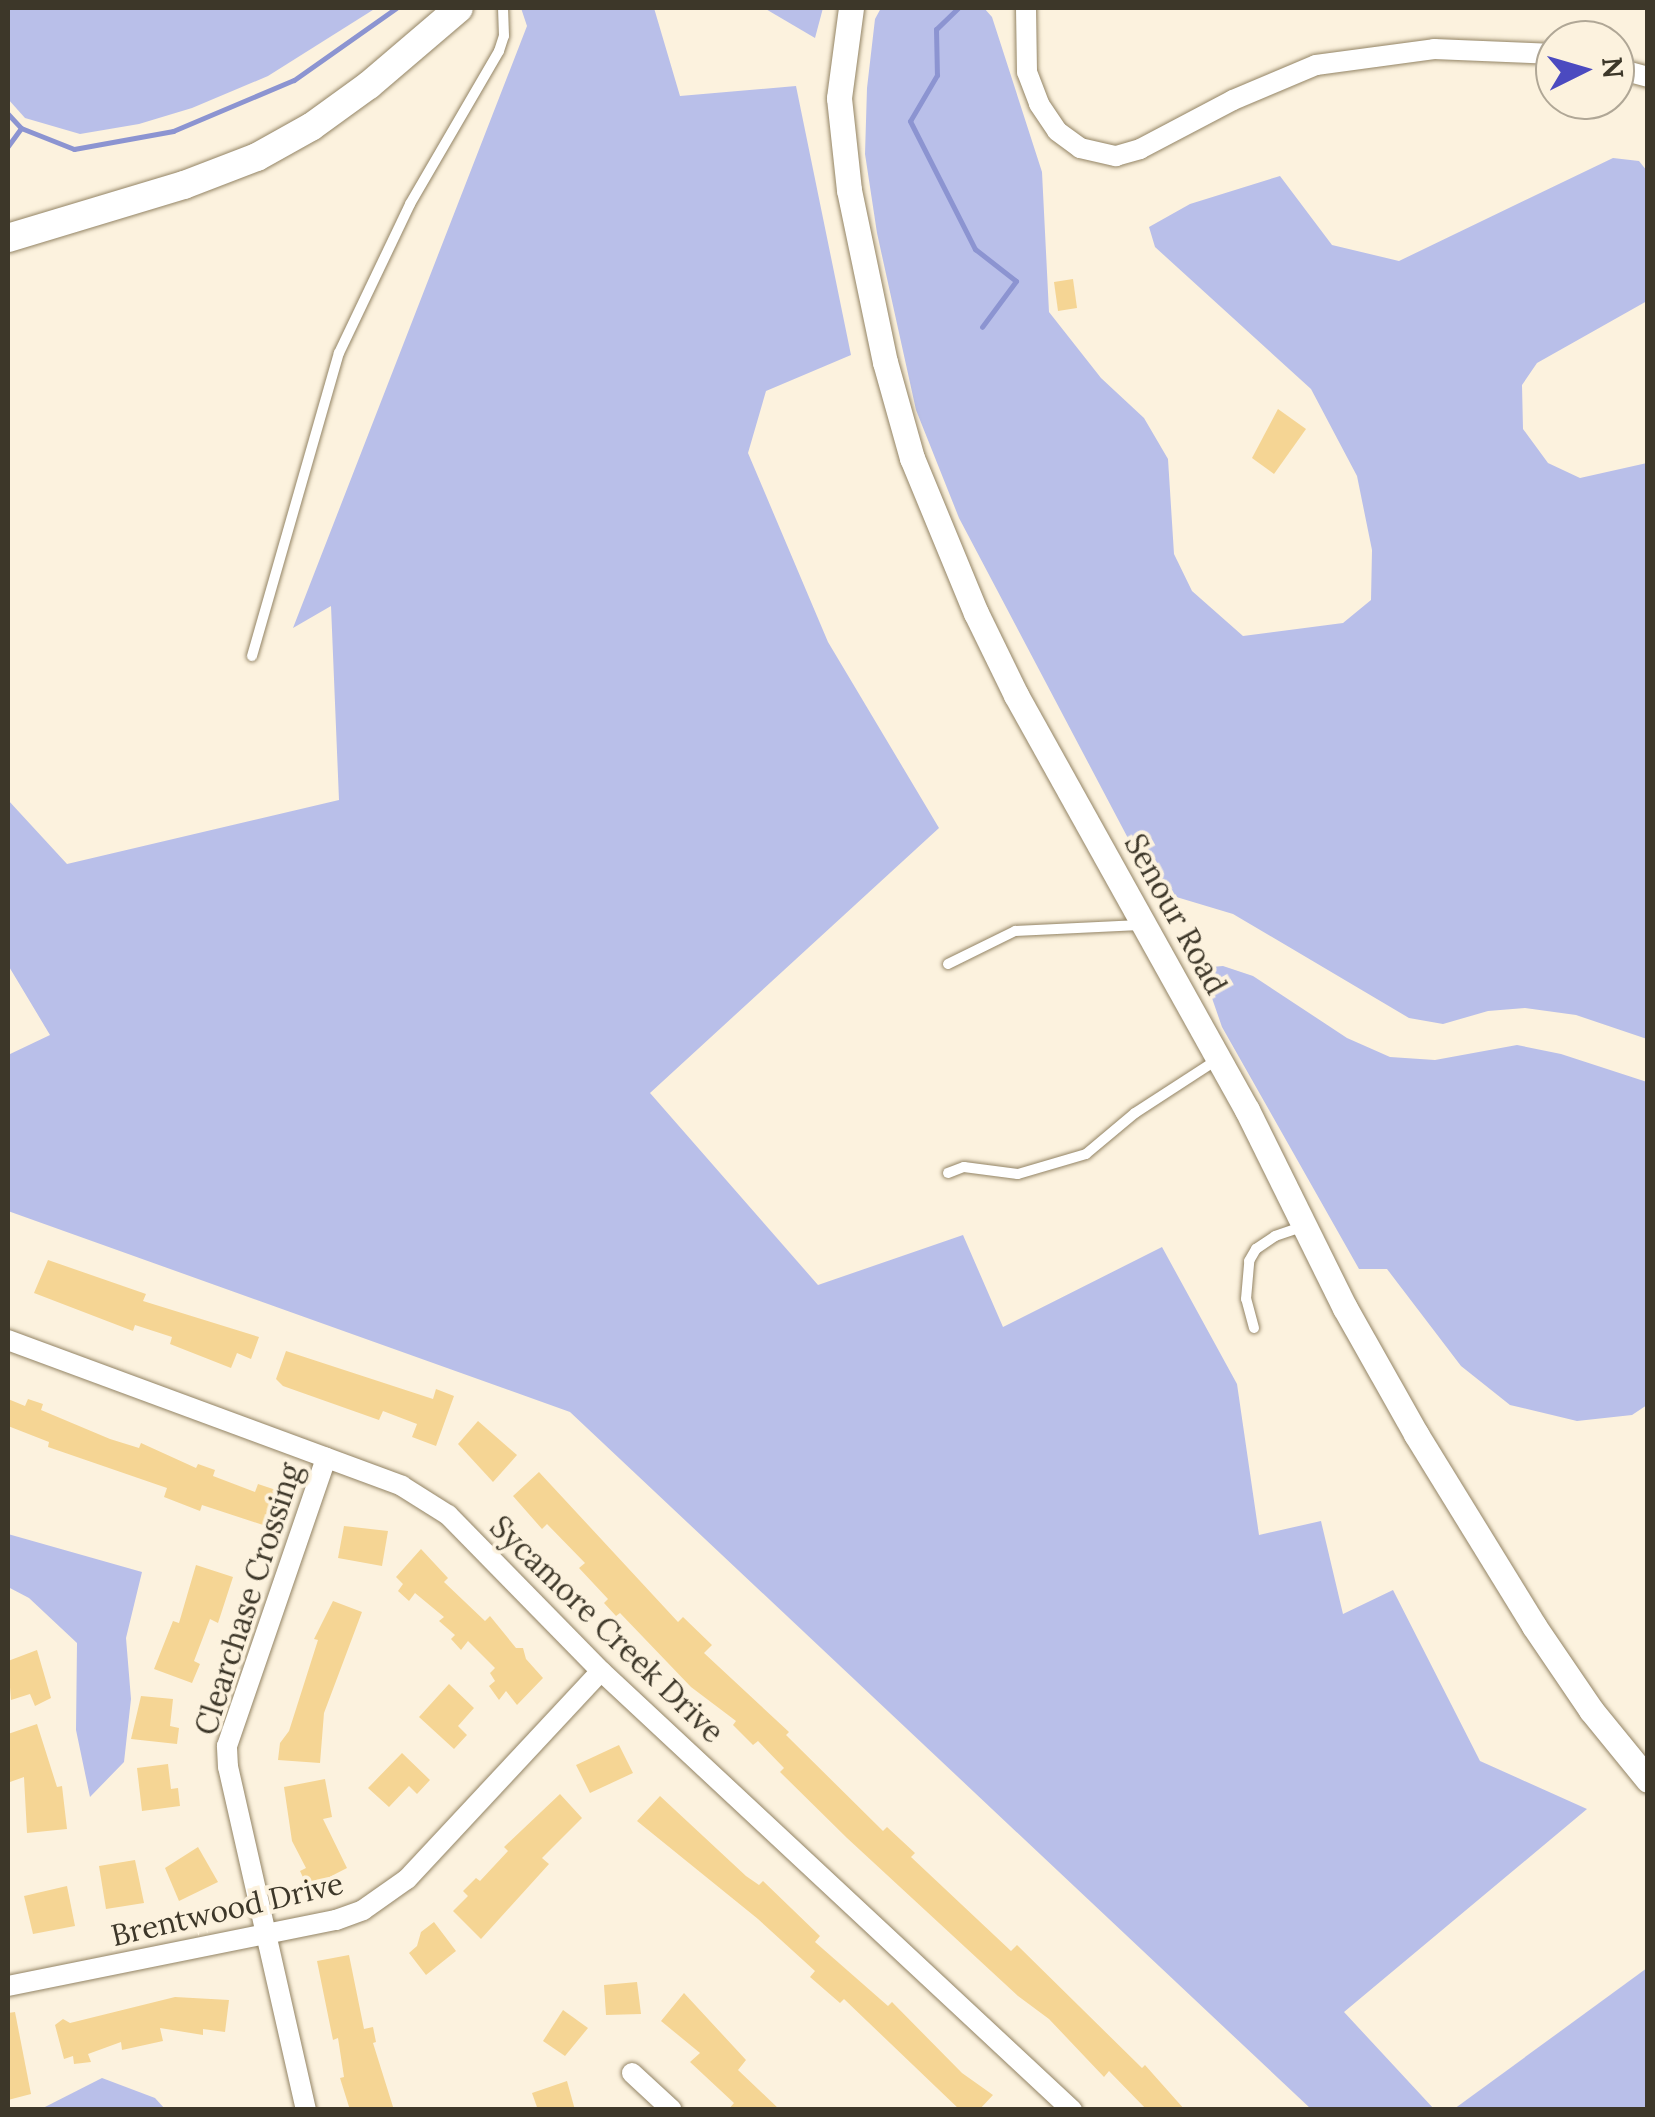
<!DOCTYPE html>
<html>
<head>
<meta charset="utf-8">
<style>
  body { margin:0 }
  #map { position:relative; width:1655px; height:2117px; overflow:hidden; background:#fcf2de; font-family:Lora,serif }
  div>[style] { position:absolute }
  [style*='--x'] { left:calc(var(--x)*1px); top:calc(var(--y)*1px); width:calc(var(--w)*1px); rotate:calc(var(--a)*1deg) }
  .green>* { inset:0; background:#b9bfe9 }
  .stream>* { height:5px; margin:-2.5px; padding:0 2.5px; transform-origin:2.5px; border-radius:2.5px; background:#8c94d1 }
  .building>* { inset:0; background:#f5d594 }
  .roads { filter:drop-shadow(0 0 2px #938465) drop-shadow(0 0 2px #938465) }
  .service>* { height:10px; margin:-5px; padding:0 5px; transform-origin:5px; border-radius:5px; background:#fff }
  .minor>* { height:20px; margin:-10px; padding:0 10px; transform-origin:10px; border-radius:10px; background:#fff }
  .tertiary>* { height:25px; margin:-12.5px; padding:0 12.5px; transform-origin:12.5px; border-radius:12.5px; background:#fff }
  .secondary>* { height:28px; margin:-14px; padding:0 14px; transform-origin:14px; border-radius:14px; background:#fff }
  span { translate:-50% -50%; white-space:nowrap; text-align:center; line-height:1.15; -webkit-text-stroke:8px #fcf2de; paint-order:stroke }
  .street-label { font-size:30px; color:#3d3729 }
  .frame { position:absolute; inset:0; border:10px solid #3d3729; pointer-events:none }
  .north { position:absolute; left:1535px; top:20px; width:100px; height:100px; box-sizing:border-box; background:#fcf2de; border:2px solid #b0a796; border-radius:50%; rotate:85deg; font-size:28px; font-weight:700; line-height:40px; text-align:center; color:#3d3729 }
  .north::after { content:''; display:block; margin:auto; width:35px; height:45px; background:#4b4ac0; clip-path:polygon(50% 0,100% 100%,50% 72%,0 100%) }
</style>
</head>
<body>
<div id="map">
  <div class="green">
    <div style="clip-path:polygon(8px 8px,376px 8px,268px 76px,192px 108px,139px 124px,80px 134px,25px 118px,8px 99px)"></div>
    <div style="clip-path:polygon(521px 8px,654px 8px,680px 96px,796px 86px,851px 355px,766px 391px,748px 453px,828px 642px,939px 828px,650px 1093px,818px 1285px,963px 1235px,1003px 1327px,1162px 1247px,1237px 1384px,1259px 1535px,1321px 1521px,1343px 1614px,1393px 1590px,1480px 1761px,1587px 1809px,1344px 2012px,1434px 2109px,1311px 2109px,570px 1412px,8px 1211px,8px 1055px,50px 1035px,8px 965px,8px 800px,67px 864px,339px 800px,331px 606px,293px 628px,527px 26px)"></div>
    <div style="clip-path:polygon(764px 8px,823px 8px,815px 38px)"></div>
    <div style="clip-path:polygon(881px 8px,984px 8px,992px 17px,1042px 172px,1049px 312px,1101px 378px,1144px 418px,1168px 459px,1174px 554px,1192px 591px,1243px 636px,1343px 623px,1371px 600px,1372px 550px,1357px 476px,1311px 389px,1155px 247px,1149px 227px,1190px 204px,1280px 176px,1332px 245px,1399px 261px,1613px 158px,1639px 161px,1647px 171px,1647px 301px,1537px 363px,1522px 385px,1523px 429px,1548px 463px,1580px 478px,1647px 463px,1647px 1039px,1576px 1015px,1525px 1008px,1488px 1011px,1443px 1024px,1409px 1018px,1233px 914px,1173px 896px,1149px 878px,959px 518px,916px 410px,877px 233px,865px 154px,867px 88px,875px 19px)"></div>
    <div style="clip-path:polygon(1223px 966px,1253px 976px,1347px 1038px,1390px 1057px,1435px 1060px,1517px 1045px,1561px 1054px,1647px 1082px,1647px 1405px,1632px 1415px,1577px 1421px,1510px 1405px,1461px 1366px,1387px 1269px,1359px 1269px,1222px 1027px,1204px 975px,1211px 967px)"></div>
    <div style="clip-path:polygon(8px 1534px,142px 1572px,126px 1638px,131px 1699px,124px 1762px,90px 1797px,76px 1730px,77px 1643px,29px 1598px,8px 1587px)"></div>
    <div style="clip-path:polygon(1647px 1968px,1647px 2109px,1454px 2109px)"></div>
    <div style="clip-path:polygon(102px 2078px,155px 2098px,165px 2109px,41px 2109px)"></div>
  </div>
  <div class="stream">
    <div style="--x:958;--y:8;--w:30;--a:136"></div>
    <div style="--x:936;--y:29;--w:46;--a:88.8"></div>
    <div style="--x:937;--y:75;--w:53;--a:120.4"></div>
    <div style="--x:910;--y:121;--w:144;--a:63.1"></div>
    <div style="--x:975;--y:249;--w:52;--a:38"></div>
    <div style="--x:1016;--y:281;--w:57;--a:126.5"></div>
    <div style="--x:8;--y:114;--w:19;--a:47"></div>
    <div style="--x:21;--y:128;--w:57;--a:21.6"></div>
    <div style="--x:74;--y:149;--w:101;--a:-10.3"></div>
    <div style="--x:173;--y:131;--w:131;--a:-22.9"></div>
    <div style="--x:294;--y:80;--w:125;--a:-35.2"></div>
    <div style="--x:8;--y:146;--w:22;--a:-54"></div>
  </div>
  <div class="building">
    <div style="clip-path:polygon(1073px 279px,1077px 308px,1058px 311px,1054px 282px)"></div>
    <div style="clip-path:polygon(1278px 409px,1306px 429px,1274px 474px,1252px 458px)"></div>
    <div style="clip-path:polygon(48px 1260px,146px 1294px,143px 1301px,259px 1337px,251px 1359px,237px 1353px,231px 1368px,170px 1344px,172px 1337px,135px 1325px,133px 1331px,34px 1293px)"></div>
    <div style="clip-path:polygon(286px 1351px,433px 1399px,436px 1389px,454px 1396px,436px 1446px,412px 1437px,417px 1424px,383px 1411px,379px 1420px,283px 1386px,276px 1379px)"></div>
    <div style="clip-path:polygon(8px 1399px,25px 1406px,28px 1399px,43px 1404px,41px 1410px,110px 1439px,139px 1448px,141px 1443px,196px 1468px,198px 1464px,215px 1470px,213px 1476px,255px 1492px,258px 1484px,276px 1490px,263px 1525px,202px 1505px,200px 1511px,164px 1497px,167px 1488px,48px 1447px,49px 1442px,8px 1426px)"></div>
    <div style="clip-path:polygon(478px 1421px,517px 1455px,493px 1482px,458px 1444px)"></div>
    <div style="clip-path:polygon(539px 1472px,678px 1622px,683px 1617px,712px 1645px,704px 1653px,789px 1732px,786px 1735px,883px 1831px,887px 1827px,915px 1853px,911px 1857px,1011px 1951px,1017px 1945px,1142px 2068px,1145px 2065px,1185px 2110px,1147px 2110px,1109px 2071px,1104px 2077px,1049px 2019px,1018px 1996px,847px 1838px,780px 1772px,784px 1768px,758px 1741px,753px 1745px,733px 1725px,736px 1721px,691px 1687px,620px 1613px,616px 1616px,604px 1603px,608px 1599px,579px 1568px,585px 1563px,547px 1524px,542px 1529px,513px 1496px)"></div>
    <div style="clip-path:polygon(344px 1526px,388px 1531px,382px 1566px,338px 1558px)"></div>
    <div style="clip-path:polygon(421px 1549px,448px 1578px,444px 1582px,485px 1621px,490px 1616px,516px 1648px,523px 1648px,526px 1659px,543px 1678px,517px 1705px,506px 1691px,499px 1700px,489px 1686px,495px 1681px,490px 1673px,495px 1668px,468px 1641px,461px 1650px,451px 1639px,455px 1635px,439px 1621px,444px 1617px,415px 1593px,409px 1601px,398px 1591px,403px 1584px,396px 1577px)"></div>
    <div style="clip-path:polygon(196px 1565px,233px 1577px,218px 1623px,210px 1619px,194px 1661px,200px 1664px,192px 1683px,154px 1669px,173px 1621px,179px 1623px)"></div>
    <div style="clip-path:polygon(333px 1601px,362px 1612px,324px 1713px,320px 1763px,278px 1760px,280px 1743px,289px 1731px,318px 1640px,314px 1639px)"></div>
    <div style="clip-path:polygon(37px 1650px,51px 1698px,35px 1706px,30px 1694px,11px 1700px,8px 1661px)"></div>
    <div style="clip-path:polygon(449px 1684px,474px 1708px,458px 1726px,467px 1735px,454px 1749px,419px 1717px)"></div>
    <div style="clip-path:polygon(141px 1696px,173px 1699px,170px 1726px,179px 1728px,177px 1744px,131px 1739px)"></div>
    <div style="clip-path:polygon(37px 1724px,57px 1787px,62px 1786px,67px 1829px,27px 1833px,24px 1777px,10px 1782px,8px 1734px)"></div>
    <div style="clip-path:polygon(619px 1745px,633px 1773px,590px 1793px,576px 1765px)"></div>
    <div style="clip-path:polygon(402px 1753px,430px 1780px,417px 1794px,409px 1786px,389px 1807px,368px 1788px)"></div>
    <div style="clip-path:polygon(168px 1764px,171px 1789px,178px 1788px,180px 1806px,142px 1811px,137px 1768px)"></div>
    <div style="clip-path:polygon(325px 1779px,332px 1817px,323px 1819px,347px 1868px,308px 1888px,300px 1871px,306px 1868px,292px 1841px,284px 1787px)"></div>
    <div style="clip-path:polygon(560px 1794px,582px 1818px,542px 1858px,549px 1864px,481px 1939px,453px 1911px,468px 1896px,463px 1891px,476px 1878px,480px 1881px,508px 1851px,504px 1847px)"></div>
    <div style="clip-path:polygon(660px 1796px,746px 1876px,759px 1885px,763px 1881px,820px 1936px,815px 1942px,888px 2006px,892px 2002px,962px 2073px,993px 2095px,979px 2110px,960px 2110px,844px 1999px,840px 2003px,810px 1977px,815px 1971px,758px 1919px,637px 1821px)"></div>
    <div style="clip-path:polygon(198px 1847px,218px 1882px,179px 1901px,165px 1868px)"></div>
    <div style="clip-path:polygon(135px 1860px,144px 1903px,106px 1909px,99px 1866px)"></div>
    <div style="clip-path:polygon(67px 1886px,75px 1926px,33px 1934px,24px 1896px)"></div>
    <div style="clip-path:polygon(434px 1922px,456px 1951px,426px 1975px,409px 1953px,417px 1946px,421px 1932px)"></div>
    <div style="clip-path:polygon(349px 1955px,364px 2029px,373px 2027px,376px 2042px,373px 2043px,394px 2110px,350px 2110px,340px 2078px,344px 2077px,338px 2038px,333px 2040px,317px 1961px)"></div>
    <div style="clip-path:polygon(637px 1982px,641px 2014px,606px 2015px,604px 1985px)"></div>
    <div style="clip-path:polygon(684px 1993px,746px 2060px,738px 2070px,780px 2110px,728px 2110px,734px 2103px,690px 2062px,700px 2053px,661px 2021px)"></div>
    <div style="clip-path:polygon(175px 1997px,229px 2000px,225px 2032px,203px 2029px,203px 2035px,160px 2028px,163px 2041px,122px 2050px,121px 2042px,88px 2054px,91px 2062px,74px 2064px,73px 2056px,64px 2059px,55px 2025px,63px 2019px,70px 2023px)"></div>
    <div style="clip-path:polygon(563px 2010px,588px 2028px,565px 2056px,543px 2041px)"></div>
    <div style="clip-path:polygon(15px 2012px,31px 2094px,8px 2100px,8px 2013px)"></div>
    <div style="clip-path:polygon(567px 2081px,575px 2110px,538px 2110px,532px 2093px)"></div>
  </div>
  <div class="roads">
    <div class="service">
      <div style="--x:252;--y:656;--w:315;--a:-74"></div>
      <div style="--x:339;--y:353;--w:165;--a:-64.5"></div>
      <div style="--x:410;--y:204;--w:177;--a:-59.8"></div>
      <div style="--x:499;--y:51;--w:16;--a:-72"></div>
      <div style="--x:504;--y:36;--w:28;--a:-92"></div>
      <div style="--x:948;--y:964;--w:75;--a:-26.2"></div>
      <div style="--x:1015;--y:931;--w:125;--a:-2.7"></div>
      <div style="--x:948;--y:1173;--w:17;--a:-21"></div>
      <div style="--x:964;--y:1167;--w:54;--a:7.4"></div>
      <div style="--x:1018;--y:1174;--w:71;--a:-16.4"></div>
      <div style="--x:1086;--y:1154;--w:64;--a:-39.9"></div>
      <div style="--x:1135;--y:1113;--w:99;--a:-33"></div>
      <div style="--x:1254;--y:1328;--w:30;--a:-105"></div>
      <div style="--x:1246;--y:1299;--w:38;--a:-85"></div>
      <div style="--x:1249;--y:1261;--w:14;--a:-60"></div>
      <div style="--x:1256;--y:1249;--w:23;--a:-34"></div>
      <div style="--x:1275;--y:1236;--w:31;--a:-19"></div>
    </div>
    <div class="minor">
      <div style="--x:1026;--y:8;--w:64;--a:89.1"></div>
      <div style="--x:1027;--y:72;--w:34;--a:69"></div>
      <div style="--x:1039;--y:104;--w:32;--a:56"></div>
      <div style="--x:1057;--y:131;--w:29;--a:36"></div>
      <div style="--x:1080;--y:148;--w:37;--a:13"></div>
      <div style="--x:1116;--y:156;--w:25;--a:-16"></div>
      <div style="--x:1140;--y:149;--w:105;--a:-27.8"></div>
      <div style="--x:1233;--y:100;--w:90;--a:-22.9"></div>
      <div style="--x:1316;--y:65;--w:119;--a:-7.7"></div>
      <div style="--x:1434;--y:49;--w:121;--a:2.4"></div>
      <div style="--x:1615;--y:68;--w:34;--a:15"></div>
      <div style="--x:8;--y:1340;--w:420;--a:20.3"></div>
      <div style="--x:402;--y:1486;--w:54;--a:32.2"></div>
      <div style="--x:448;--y:1515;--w:219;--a:45.6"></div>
      <div style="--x:601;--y:1671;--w:644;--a:42.99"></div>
      <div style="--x:8;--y:1986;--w:335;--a:-11.4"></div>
      <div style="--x:336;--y:1920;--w:29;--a:-20"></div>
      <div style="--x:363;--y:1910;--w:54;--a:-35.2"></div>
      <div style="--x:407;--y:1879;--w:284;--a:-47"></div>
      <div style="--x:632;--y:2073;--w:54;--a:42.8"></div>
      <div style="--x:306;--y:2110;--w:352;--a:-102.8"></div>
      <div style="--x:228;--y:1767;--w:21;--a:-93"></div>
      <div style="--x:227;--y:1746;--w:305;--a:-71"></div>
    </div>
    <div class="tertiary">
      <div style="--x:851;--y:8;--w:91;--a:97.6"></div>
      <div style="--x:839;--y:98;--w:93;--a:83.8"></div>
      <div style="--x:849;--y:190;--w:176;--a:78.2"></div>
      <div style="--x:885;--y:362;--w:100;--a:74.3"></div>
      <div style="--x:912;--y:458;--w:168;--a:67.6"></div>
      <div style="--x:976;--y:613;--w:91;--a:64"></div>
      <div style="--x:1016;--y:695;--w:475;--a:60.9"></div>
      <div style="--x:1247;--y:1110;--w:221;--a:63.7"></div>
      <div style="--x:1345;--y:1308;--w:145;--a:60.6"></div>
      <div style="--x:1416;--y:1434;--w:225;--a:58.4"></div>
      <div style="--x:1534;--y:1626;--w:102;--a:55.8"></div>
      <div style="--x:1591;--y:1710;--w:90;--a:50.8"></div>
    </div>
    <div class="secondary">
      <div style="--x:8;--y:238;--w:184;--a:-16.8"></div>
      <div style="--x:184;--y:185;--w:78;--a:-21"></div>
      <div style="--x:257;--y:157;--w:62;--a:-29.1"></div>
      <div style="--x:311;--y:127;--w:72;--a:-35.9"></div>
      <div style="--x:369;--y:85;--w:118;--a:-40.5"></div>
    </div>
  </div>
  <div class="street-label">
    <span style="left:1176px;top:914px;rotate:61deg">Senour Road</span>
    <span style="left:248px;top:1599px;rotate:-72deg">Clearchase Crossing</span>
    <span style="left:607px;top:1629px;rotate:44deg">Sycamore Creek Drive</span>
    <span style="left:227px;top:1909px;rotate:-13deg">Brentwood Drive</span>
  </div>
  <div class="frame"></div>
  <div class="north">N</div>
</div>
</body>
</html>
